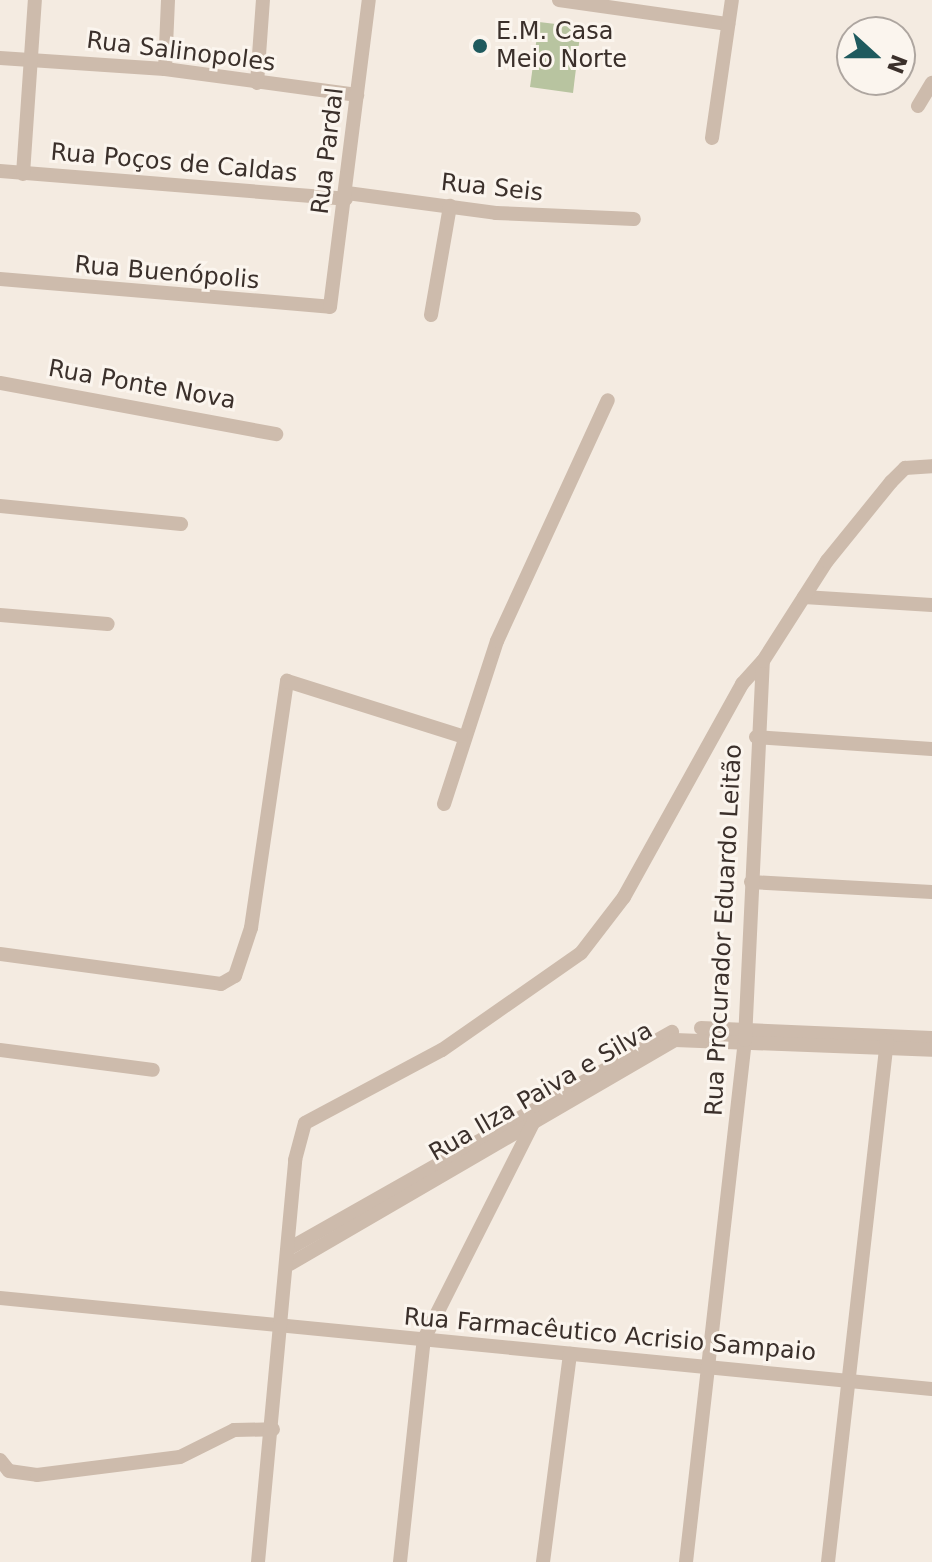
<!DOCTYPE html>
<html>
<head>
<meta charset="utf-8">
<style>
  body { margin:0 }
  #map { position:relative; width:932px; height:1562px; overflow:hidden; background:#f4ebe1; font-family:"DejaVu Sans",sans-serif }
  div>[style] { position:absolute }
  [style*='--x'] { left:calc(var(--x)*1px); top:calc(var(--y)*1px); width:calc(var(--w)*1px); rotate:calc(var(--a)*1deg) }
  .green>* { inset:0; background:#b8c4a0 }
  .street>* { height:14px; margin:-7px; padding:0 7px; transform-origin:7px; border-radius:7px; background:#cdbbac }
  .dots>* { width:22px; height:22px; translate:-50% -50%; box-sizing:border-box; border:4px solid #fbf5ee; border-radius:50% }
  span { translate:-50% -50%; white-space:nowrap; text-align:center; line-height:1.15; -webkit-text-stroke:6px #fbf5ee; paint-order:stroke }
  .poi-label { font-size:24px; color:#3b302b }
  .left { translate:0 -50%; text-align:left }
  .street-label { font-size:24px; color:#3b302b }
  .north { position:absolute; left:836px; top:16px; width:80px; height:80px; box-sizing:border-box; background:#fbf5ee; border:2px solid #aea6a0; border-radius:50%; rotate:111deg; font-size:22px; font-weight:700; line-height:32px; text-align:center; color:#3b302b }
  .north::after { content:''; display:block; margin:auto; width:28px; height:36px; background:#1f5a5e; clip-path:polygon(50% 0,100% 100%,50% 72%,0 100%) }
</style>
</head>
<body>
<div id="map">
  <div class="green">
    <div style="clip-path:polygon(539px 22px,581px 27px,573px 93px,530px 87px)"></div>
  </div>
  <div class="street">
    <div style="--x:559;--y:0;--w:171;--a:8.1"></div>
    <div style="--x:0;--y:58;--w:165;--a:3.8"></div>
    <div style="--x:165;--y:69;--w:194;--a:7.7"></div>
    <div style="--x:165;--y:69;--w:69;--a:-87.5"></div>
    <div style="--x:257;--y:83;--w:83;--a:-85.9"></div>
    <div style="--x:918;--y:106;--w:27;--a:-59"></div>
    <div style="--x:712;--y:138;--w:139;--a:-81.8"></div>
    <div style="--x:0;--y:171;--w:347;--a:4.6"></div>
    <div style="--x:23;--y:174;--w:174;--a:-86.1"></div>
    <div style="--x:347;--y:193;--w:150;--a:7.6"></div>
    <div style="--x:496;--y:213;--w:138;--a:2.5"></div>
    <div style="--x:0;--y:279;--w:331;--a:4.8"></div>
    <div style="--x:330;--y:307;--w:309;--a:-82.8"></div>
    <div style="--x:431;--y:315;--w:111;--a:-80.1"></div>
    <div style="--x:0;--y:383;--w:281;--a:10.5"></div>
    <div style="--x:0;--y:506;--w:182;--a:5.7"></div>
    <div style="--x:804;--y:597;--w:128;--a:3.6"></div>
    <div style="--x:0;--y:615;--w:108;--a:4.8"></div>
    <div style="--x:756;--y:737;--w:176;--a:3.9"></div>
    <div style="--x:444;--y:804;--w:171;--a:-72"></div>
    <div style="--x:497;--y:641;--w:265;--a:-65.3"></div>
    <div style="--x:751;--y:882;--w:181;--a:3.2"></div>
    <div style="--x:0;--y:954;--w:223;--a:7.7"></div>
    <div style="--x:221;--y:984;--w:16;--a:-30"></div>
    <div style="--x:235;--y:976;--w:51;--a:-71.6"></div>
    <div style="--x:251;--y:928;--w:250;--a:-81.7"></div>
    <div style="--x:287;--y:681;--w:182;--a:17.5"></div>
    <div style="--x:701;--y:1028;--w:231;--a:2.5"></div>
    <div style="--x:0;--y:1050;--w:154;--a:7.4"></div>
    <div style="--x:290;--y:1248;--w:439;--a:-29.5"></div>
    <div style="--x:290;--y:1264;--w:445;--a:-30.2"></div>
    <div style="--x:675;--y:1040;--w:257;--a:2.2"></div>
    <div style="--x:0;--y:1298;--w:936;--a:5.58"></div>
    <div style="--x:0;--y:1460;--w:14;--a:51"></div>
    <div style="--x:9;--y:1471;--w:28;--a:8"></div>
    <div style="--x:37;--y:1475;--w:144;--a:-7.2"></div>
    <div style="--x:180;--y:1457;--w:60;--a:-26.6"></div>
    <div style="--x:234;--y:1430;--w:39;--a:-1"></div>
    <div style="--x:258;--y:1562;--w:404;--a:-84.7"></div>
    <div style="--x:295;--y:1160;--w:38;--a:-75"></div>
    <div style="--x:305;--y:1123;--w:155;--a:-28.1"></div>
    <div style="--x:442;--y:1050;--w:169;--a:-34.9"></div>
    <div style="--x:581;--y:953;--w:71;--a:-52.5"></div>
    <div style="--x:624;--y:897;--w:244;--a:-61"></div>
    <div style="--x:742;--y:684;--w:31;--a:-48"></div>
    <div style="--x:400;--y:1562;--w:224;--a:-83.9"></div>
    <div style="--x:424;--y:1339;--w:246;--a:-63.2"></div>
    <div style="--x:543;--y:1562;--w:210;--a:-82.6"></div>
    <div style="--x:686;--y:1562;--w:525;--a:-83.55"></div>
    <div style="--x:745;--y:1040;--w:379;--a:-87.3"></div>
    <div style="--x:763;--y:661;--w:119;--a:-57.4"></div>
    <div style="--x:827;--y:561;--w:102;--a:-51"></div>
    <div style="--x:891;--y:482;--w:20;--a:-45"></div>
    <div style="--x:905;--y:468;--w:27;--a:-4"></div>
    <div style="--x:828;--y:1562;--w:525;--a:-83.55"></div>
  </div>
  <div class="dots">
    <div style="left:480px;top:46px;background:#1f5a5e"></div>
  </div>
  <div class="poi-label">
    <span class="left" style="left:496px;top:46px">E.M. Casa<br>Meio Norte</span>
  </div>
  <div class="street-label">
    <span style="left:181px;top:52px;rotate:7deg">Rua Salinopoles</span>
    <span style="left:328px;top:151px;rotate:-83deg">Rua Pardal</span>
    <span style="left:174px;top:163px;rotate:5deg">Rua Poços de Caldas</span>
    <span style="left:492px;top:188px;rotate:6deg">Rua Seis</span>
    <span style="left:167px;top:273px;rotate:5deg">Rua Buenópolis</span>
    <span style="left:142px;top:385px;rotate:10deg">Rua Ponte Nova</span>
    <span style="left:724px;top:930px;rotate:-87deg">Rua Procurador Eduardo Leitão</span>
    <span style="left:541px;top:1092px;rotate:-30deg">Rua Ilza Paiva e Silva</span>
    <span style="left:610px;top:1335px;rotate:5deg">Rua Farmacêutico Acrisio Sampaio</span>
  </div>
  <div class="north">N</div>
</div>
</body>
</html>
